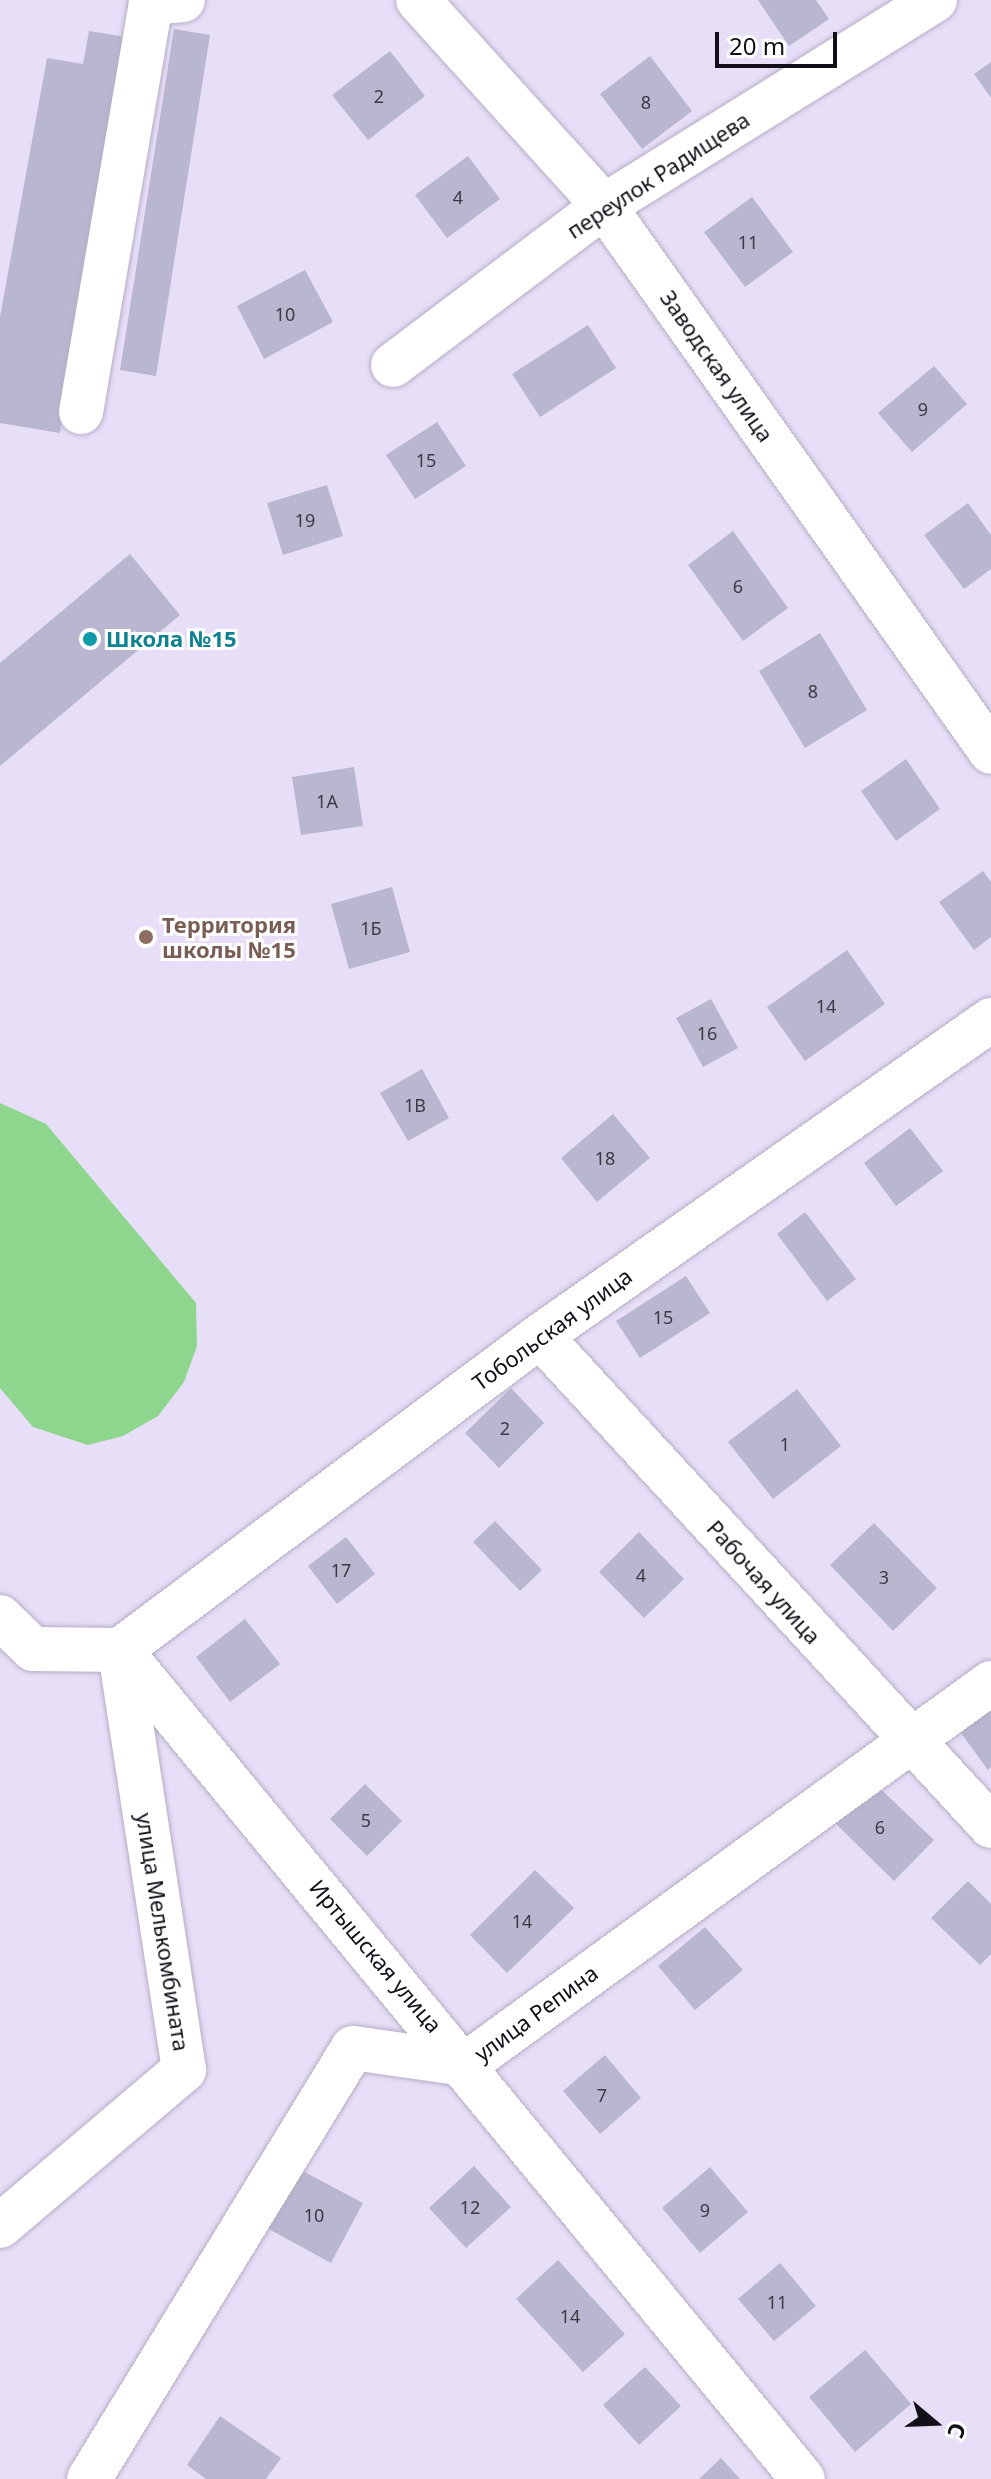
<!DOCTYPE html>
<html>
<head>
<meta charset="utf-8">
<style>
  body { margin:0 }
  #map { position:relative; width:991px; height:2479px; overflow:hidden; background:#e7def7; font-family:"Noto Sans",sans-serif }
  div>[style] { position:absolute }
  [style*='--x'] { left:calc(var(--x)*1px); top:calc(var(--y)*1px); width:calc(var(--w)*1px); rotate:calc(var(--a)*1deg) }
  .green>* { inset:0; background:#8ed58d }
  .building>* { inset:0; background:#b9b7d0 }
  .roads { filter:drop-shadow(0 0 2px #b6adc6) drop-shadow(0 0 2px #b6adc6) }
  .street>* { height:44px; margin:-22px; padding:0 22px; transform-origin:22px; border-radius:22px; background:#fff }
  .dots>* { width:22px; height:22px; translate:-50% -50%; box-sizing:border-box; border:4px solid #fff; border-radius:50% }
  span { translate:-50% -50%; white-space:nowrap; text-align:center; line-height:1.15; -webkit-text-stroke:6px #fff; paint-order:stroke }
  .number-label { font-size:18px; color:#3c3946 }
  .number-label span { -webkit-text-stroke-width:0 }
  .street-label { font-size:22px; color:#130f18 }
  .culture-label { font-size:22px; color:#0d838f; font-weight:700 }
  .left { translate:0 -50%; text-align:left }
  .education-label { font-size:22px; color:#785e54; font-weight:700 }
  .north { position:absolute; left:895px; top:2383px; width:80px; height:80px; -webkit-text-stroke:6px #fff; paint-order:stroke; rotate:109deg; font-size:22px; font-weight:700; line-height:32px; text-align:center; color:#130f18 }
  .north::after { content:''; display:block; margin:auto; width:28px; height:36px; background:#130f18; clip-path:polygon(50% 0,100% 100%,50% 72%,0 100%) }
  .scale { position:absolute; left:715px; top:32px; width:122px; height:36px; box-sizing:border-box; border:4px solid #130f18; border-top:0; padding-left:10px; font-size:24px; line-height:28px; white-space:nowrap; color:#130f18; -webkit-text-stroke:6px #fff; paint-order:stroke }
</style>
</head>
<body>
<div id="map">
  <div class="green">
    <div style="clip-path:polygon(0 1103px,46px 1124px,196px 1303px,197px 1346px,184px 1382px,158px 1416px,123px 1436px,88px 1445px,33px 1427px,0 1388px)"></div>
  </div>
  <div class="building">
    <div style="clip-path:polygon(758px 0,816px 0,829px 19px,789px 46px)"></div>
    <div style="clip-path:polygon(174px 29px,210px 35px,156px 376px,120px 370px)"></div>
    <div style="clip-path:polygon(89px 31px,132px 38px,60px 433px,0 423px,0 317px,47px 58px,83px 64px)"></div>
    <div style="clip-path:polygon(390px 51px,425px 96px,368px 140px,332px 95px)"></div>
    <div style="clip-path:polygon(650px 56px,692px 111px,642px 149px,600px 94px)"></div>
    <div style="clip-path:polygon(991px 62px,991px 98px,974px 74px)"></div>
    <div style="clip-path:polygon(468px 156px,500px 199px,447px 238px,415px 195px)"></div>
    <div style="clip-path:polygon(752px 197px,793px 252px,745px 287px,704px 232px)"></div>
    <div style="clip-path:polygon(305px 270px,333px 322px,264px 359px,237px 306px)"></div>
    <div style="clip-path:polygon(588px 325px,616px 368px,540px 417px,512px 374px)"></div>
    <div style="clip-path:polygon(934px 366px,967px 404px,912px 452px,878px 413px)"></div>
    <div style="clip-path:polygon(437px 422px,466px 466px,415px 499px,386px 455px)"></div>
    <div style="clip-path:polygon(327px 485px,343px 536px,283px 555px,267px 503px)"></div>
    <div style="clip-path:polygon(968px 503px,991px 535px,991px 569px,964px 589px,924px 535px)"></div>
    <div style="clip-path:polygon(733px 531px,788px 608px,743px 641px,688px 565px)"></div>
    <div style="clip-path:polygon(130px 554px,180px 615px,0 766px,0 663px)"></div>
    <div style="clip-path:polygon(820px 633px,867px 710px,805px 748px,759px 671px)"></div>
    <div style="clip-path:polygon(906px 759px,940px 809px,896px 841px,861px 791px)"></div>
    <div style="clip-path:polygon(354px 767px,363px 826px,301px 835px,292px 777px)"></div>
    <div style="clip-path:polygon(983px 871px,991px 882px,991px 937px,974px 950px,939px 902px)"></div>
    <div style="clip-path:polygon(392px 887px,410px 952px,349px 969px,331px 904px)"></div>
    <div style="clip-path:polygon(847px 950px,885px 1004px,805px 1061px,767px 1007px)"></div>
    <div style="clip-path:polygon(711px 999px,738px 1048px,703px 1067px,676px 1018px)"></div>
    <div style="clip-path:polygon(422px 1069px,449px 1118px,408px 1141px,380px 1093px)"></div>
    <div style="clip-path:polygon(613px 1114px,650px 1158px,597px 1202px,561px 1158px)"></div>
    <div style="clip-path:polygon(910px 1128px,943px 1171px,896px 1206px,864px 1163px)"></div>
    <div style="clip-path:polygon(805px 1212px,856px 1279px,827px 1301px,777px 1234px)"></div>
    <div style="clip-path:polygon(686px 1276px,710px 1313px,640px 1358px,616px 1321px)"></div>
    <div style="clip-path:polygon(511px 1388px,544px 1423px,499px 1468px,465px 1433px)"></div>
    <div style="clip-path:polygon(797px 1389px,841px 1446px,773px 1499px,728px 1442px)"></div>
    <div style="clip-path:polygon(495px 1521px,542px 1570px,520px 1591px,473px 1542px)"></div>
    <div style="clip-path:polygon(874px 1523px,937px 1588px,893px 1631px,830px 1565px)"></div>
    <div style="clip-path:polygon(639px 1532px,684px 1579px,644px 1618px,599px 1572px)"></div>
    <div style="clip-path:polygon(346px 1537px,375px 1574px,337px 1604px,308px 1566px)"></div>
    <div style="clip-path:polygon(245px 1619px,280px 1664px,230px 1702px,196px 1657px)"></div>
    <div style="clip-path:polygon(991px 1694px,991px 1767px,988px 1770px,947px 1714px)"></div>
    <div style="clip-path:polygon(865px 1774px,934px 1840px,894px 1881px,826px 1814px)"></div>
    <div style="clip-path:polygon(365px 1784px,402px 1821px,367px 1856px,330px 1819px)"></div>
    <div style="clip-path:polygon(535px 1870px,574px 1908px,507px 1973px,470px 1935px)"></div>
    <div style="clip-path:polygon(968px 1881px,991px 1904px,991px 1954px,980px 1965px,931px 1918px)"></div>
    <div style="clip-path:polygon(705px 1927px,743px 1970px,695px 2010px,658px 1966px)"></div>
    <div style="clip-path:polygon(605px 2055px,641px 2098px,600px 2134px,563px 2091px)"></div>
    <div style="clip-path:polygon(474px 2166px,511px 2207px,466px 2248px,429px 2208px)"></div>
    <div style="clip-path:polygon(710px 2167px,748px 2212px,700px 2253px,662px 2208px)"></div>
    <div style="clip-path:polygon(297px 2168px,363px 2203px,331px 2263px,265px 2227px)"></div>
    <div style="clip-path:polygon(558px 2260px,625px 2334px,583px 2372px,516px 2299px)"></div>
    <div style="clip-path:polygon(780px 2263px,816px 2306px,774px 2341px,738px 2299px)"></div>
    <div style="clip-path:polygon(865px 2350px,911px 2404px,855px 2452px,809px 2397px)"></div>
    <div style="clip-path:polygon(645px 2367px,681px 2406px,639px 2445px,603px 2405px)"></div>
    <div style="clip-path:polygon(220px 2416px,281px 2458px,266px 2479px,206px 2479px,187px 2465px)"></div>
    <div style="clip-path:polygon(721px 2458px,740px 2479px,699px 2479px)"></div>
  </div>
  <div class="roads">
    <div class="street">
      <div style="--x:418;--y:0;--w:278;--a:47.9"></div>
      <div style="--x:604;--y:206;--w:669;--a:54.67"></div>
      <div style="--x:393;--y:365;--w:264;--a:-37"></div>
      <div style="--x:604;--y:206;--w:390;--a:-31.9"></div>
      <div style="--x:81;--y:412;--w:415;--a:-80.3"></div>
      <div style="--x:151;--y:3;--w:32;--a:-5"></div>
      <div style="--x:540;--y:1336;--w:666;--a:47.37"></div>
      <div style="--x:0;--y:1617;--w:46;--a:44.1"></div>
      <div style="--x:33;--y:1649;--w:87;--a:0.7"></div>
      <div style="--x:120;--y:1650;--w:1074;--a:50.52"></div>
      <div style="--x:120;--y:1650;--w:524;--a:-36.78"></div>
      <div style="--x:540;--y:1336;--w:551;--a:-35.02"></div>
      <div style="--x:0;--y:2226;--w:241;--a:-40.3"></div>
      <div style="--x:184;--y:2070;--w:425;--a:-98.7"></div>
      <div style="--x:89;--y:2479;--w:505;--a:-58.51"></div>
      <div style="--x:353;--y:2048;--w:114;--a:8.1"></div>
      <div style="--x:466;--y:2064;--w:649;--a:-35.97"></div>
    </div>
  </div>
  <div class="dots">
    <div style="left:90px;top:639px;background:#0f9aa8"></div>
    <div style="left:146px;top:937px;background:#8d6e63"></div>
  </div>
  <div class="number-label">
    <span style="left:379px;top:96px">2</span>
    <span style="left:646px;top:102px">8</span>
    <span style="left:458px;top:197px">4</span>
    <span style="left:748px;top:242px">11</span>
    <span style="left:285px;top:314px">10</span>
    <span style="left:923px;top:409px">9</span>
    <span style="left:426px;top:460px">15</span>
    <span style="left:305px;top:520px">19</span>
    <span style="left:738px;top:586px">6</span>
    <span style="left:813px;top:691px">8</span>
    <span style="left:327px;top:801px">1А</span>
    <span style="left:371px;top:928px">1Б</span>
    <span style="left:826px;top:1006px">14</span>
    <span style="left:707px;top:1033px">16</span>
    <span style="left:415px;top:1105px">1В</span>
    <span style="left:605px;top:1158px">18</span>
    <span style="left:663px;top:1317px">15</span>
    <span style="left:505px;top:1428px">2</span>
    <span style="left:785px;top:1444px">1</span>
    <span style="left:341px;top:1570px">17</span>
    <span style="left:641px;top:1575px">4</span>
    <span style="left:884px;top:1577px">3</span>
    <span style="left:366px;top:1820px">5</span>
    <span style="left:880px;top:1827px">6</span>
    <span style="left:522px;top:1921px">14</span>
    <span style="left:602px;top:2095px">7</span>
    <span style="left:470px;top:2207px">12</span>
    <span style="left:705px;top:2210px">9</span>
    <span style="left:314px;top:2215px">10</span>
    <span style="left:777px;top:2302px">11</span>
    <span style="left:570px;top:2316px">14</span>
  </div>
  <div class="street-label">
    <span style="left:658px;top:175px;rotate:-33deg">переулок Радищева</span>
    <span style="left:717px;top:366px;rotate:55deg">Заводская улица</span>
    <span style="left:552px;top:1329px;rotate:-36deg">Тобольская улица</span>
    <span style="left:764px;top:1582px;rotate:48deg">Рабочая улица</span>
    <span style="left:163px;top:1932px;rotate:81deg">улица Мелькомбината</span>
    <span style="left:376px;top:1956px;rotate:50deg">Иртышская улица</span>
    <span style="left:536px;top:2013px;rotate:-36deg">улица Репина</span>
  </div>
  <div class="culture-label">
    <span class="left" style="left:106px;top:639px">Школа №15</span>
  </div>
  <div class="education-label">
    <span class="left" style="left:162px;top:937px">Территория<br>школы №15</span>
  </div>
  <div class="north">С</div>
  <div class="scale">20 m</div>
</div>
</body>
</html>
